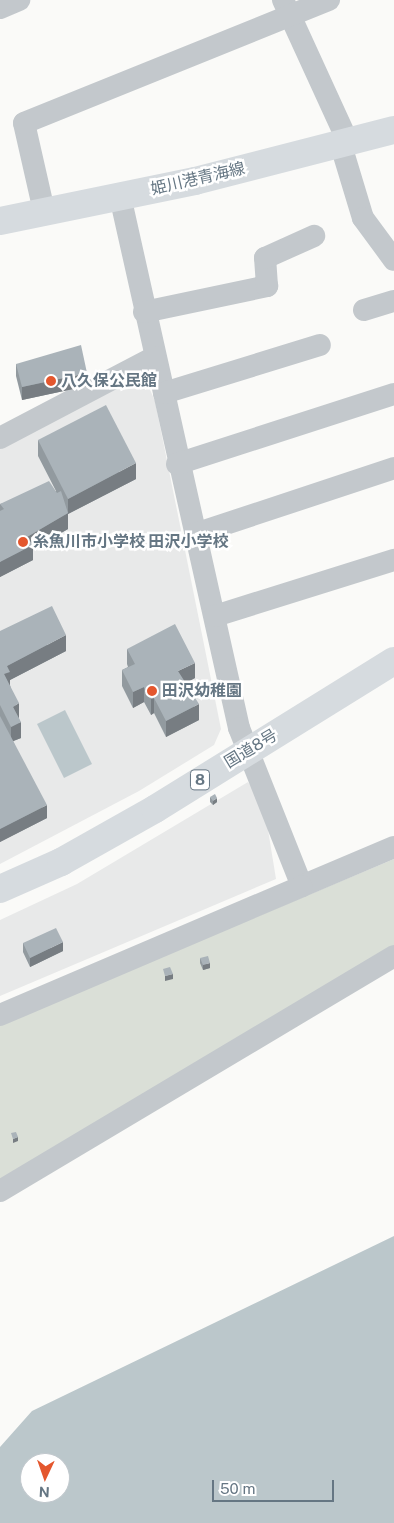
<!DOCTYPE html>
<html>
<head>
<meta charset="utf-8">
<style>
  body { margin:0 }
  #map { position:relative; width:394px; height:1523px; overflow:hidden; background:#fafaf8; font-family:"Public Sans","Noto Sans JP",sans-serif }
  div>[style] { position:absolute }
  [style*='--x'] { left:calc(var(--x)*1px); top:calc(var(--y)*1px); width:calc(var(--w)*1px); rotate:calc(var(--a)*1deg) }
  .built>* { inset:0; background:#e8e9e9 }
  .green>* { inset:0; background:#dadfd7 }
  .water>* { inset:0; background:#bbc7cb }
  .minor>* { height:22px; margin:-11px; padding:0 11px; transform-origin:11px; border-radius:11px; background:#c3c8cc }
  .major>* { height:28px; margin:-14px; padding:0 14px; transform-origin:14px; border-radius:14px; background:#d6dbdf }
  .highway>* { height:28px; margin:-14px; padding:0 14px; transform-origin:14px; border-radius:14px; background:#d6dbdf }
  .wall>* { inset:0; background:#929a9f }
  .shaded-wall>* { inset:0; background:#777d82 }
  .building>* { inset:0; background:#aab3b9 }
  .dots>* { width:14px; height:14px; translate:-50% -50%; box-sizing:border-box; border:2px solid #fff; border-radius:50% }
  span { translate:-50% -50%; white-space:nowrap; text-align:center; line-height:1.15; -webkit-text-stroke:5px #fff; paint-order:stroke }
  .shield-label span { padding:1px 4px; background:#fff; border:1px solid; border-radius:4px; -webkit-text-stroke-width:0 }
  .shield-label { font-size:15px; color:#657683; font-weight:700 }
  .street-label { font-size:16px; color:#657683 }
  .poi-label { font-size:16px; color:#657683; font-weight:700 }
  .left { translate:0 -50%; text-align:left }
  .north { position:absolute; left:20px; top:1453px; width:50px; height:50px; box-sizing:border-box; background:#fff; border:1px solid #c1c8cd; border-radius:50%; rotate:183deg; font-size:14px; font-weight:700; line-height:20px; text-align:center; color:#657683 }
  .north::after { content:''; display:block; margin:auto; width:18px; height:22px; background:#e4572e; clip-path:polygon(50% 0,100% 100%,50% 72%,0 100%) }
  .scale { position:absolute; left:212px; top:1480px; width:122px; height:22px; box-sizing:border-box; border:2px solid #657683; border-top:0; padding-left:6px; font-size:15px; line-height:18px; white-space:nowrap; color:#657683; -webkit-text-stroke:4px #fff; paint-order:stroke }
</style>
</head>
<body>
<div id="map">
  <div class="built">
    <div style="clip-path:polygon(136px 378px,147px 383px,155px 401px,221px 729px,214px 745px,139px 791px,0 864px,0 449px)"></div>
    <div style="clip-path:polygon(248px 782px,264px 805px,276px 879px,0 996px,0 920px,77px 884px)"></div>
  </div>
  <div class="green">
    <div style="clip-path:polygon(394px 859px,394px 952px,0 1185px,0 1024px)"></div>
  </div>
  <div class="water">
    <div style="clip-path:polygon(65px 710px,92px 764px,64px 778px,37px 724px)"></div>
    <div style="clip-path:polygon(evenodd,394px 1236px,394px 1523px,0 1523px,0 1447px,32px 1411px,394px 1236px,30px 1463px,60px 1463px,60px 1493px,30px 1493px,30px 1463px)"></div>
  </div>
  <div class="minor">
    <div style="--x:283;--y:0;--w:154;--a:65.4"></div>
    <div style="--x:0;--y:8;--w:21;--a:-23"></div>
    <div style="--x:340;--y:142;--w:79;--a:73.2"></div>
    <div style="--x:363;--y:218;--w:52;--a:53.6"></div>
    <div style="--x:120;--y:196;--w:545;--a:77.39"></div>
    <div style="--x:239;--y:728;--w:170;--a:68.3"></div>
    <div style="--x:302;--y:886;--w:100;--a:-23"></div>
    <div style="--x:44;--y:211;--w:90;--a:-102.8"></div>
    <div style="--x:24;--y:123;--w:329;--a:-22"></div>
    <div style="--x:364;--y:310;--w:31;--a:-17"></div>
    <div style="--x:144;--y:312;--w:126;--a:-11.9"></div>
    <div style="--x:267;--y:286;--w:28;--a:-94"></div>
    <div style="--x:265;--y:258;--w:54;--a:-24.2"></div>
    <div style="--x:164;--y:393;--w:163;--a:-17.1"></div>
    <div style="--x:0;--y:438;--w:174;--a:-27.7"></div>
    <div style="--x:177;--y:464;--w:228;--a:-17.9"></div>
    <div style="--x:195;--y:534;--w:210;--a:-18.3"></div>
    <div style="--x:215;--y:616;--w:188;--a:-17.4"></div>
    <div style="--x:0;--y:1015;--w:328;--a:-23.1"></div>
    <div style="--x:0;--y:1191;--w:459;--a:-30.8"></div>
  </div>
  <div class="major">
    <div style="--x:0;--y:221;--w:199;--a:-11.6"></div>
    <div style="--x:195;--y:181;--w:205;--a:-14.4"></div>
  </div>
  <div class="highway">
    <div style="--x:0;--y:889;--w:67;--a:-23.9"></div>
    <div style="--x:61;--y:862;--w:108;--a:-29.4"></div>
    <div style="--x:155;--y:809;--w:281;--a:-31.8"></div>
  </div>
  <div class="wall">
    <div style="clip-path:polygon(16px 364px,87px 386px,22px 400px,16px 376px)"></div>
    <div style="clip-path:polygon(38px 440px,136px 479px,68px 514px,68px 529px,33px 549px,33px 560px,0 577px,0 504px,56px 491px,38px 456px)"></div>
    <div style="clip-path:polygon(0 631px,66px 651px,10px 680px,10px 685px,19px 718px,21px 738px,13px 741px,47px 818px,0 842px)"></div>
    <div style="clip-path:polygon(127px 649px,195px 678px,185px 683px,199px 720px,166px 737px,154px 713px,151px 715px,144px 702px,133px 708px,122px 686px,122px 670px,128px 667px,127px 664px)"></div>
    <div style="clip-path:polygon(210px 797px,217px 802px,213px 805px,210px 802px)"></div>
    <div style="clip-path:polygon(23px 943px,63px 951px,30px 967px,23px 952px)"></div>
    <div style="clip-path:polygon(200px 958px,210px 968px,203px 970px,200px 963px)"></div>
  </div>
  <div class="shaded-wall">
    <div style="clip-path:polygon(87px 373px,87px 386px,22px 400px,22px 387px)"></div>
    <div style="clip-path:polygon(136px 463px,136px 479px,68px 514px,68px 499px)"></div>
    <div style="clip-path:polygon(68px 513px,68px 529px,33px 549px,33px 560px,0 577px,0 562px,27px 537px)"></div>
    <div style="clip-path:polygon(66px 635px,66px 651px,10px 680px,10px 687px,4px 674px,7px 666px)"></div>
    <div style="clip-path:polygon(195px 663px,195px 678px,178px 687px,178px 671px)"></div>
    <div style="clip-path:polygon(144px 687px,144px 702px,133px 708px,133px 692px)"></div>
    <div style="clip-path:polygon(154px 698px,154px 713px,151px 715px,151px 699px)"></div>
    <div style="clip-path:polygon(19px 703px,19px 719px,13px 707px)"></div>
    <div style="clip-path:polygon(199px 704px,199px 720px,166px 737px,166px 721px)"></div>
    <div style="clip-path:polygon(21px 722px,21px 738px,11px 742px,11px 727px)"></div>
    <div style="clip-path:polygon(217px 798px,217px 802px,213px 805px,213px 801px)"></div>
    <div style="clip-path:polygon(47px 805px,47px 818px,0 842px,0 829px)"></div>
    <div style="clip-path:polygon(63px 942px,63px 951px,30px 967px,30px 958px)"></div>
    <div style="clip-path:polygon(210px 963px,210px 968px,203px 970px,203px 965px)"></div>
    <div style="clip-path:polygon(173px 974px,173px 979px,165px 981px,165px 976px)"></div>
    <div style="clip-path:polygon(18px 1137px,18px 1141px,13px 1143px,13px 1139px)"></div>
  </div>
  <div class="building">
    <div style="clip-path:polygon(81px 345px,87px 373px,22px 387px,16px 364px)"></div>
    <div style="clip-path:polygon(106px 405px,136px 463px,68px 499px,38px 440px)"></div>
    <div style="clip-path:polygon(49px 481px,57px 493px,61px 491px,68px 513px,27px 537px,33px 545px,0 562px,0 511px,4px 509px,0 504px)"></div>
    <div style="clip-path:polygon(52px 606px,66px 635px,7px 666px,10px 672px,4px 674px,19px 703px,13px 707px,21px 722px,11px 727px,0 705px,0 631px)"></div>
    <div style="clip-path:polygon(175px 624px,195px 663px,178px 671px,199px 704px,166px 721px,154px 698px,151px 699px,144px 687px,133px 692px,122px 670px,135px 664px,127px 649px)"></div>
    <div style="clip-path:polygon(0 716px,47px 805px,0 829px)"></div>
    <div style="clip-path:polygon(215px 794px,217px 798px,213px 801px,210px 797px)"></div>
    <div style="clip-path:polygon(56px 928px,63px 942px,30px 958px,23px 943px)"></div>
    <div style="clip-path:polygon(208px 956px,210px 963px,203px 965px,200px 958px)"></div>
    <div style="clip-path:polygon(170px 967px,173px 974px,165px 976px,163px 969px)"></div>
    <div style="clip-path:polygon(16px 1132px,18px 1137px,13px 1139px,11px 1133px)"></div>
  </div>
  <div class="dots">
    <div style="left:51px;top:381px;background:#e4572e"></div>
    <div style="left:23px;top:542px;background:#e4572e"></div>
    <div style="left:152px;top:691px;background:#e4572e"></div>
  </div>
  <div class="shield-label">
    <span style="left:200px;top:780px">8</span>
  </div>
  <div class="street-label">
    <span style="left:198px;top:179px;rotate:-13deg">姫川港青海線</span>
    <span style="left:251px;top:749px;rotate:-31deg">国道8号</span>
  </div>
  <div class="poi-label">
    <span class="left" style="left:61px;top:381px">八久保公民館</span>
    <span class="left" style="left:33px;top:542px">糸魚川市小学校 田沢小学校</span>
    <span class="left" style="left:162px;top:691px">田沢幼稚園</span>
  </div>
  <div class="north">N</div>
  <div class="scale">50 m</div>
</div>
</body>
</html>
